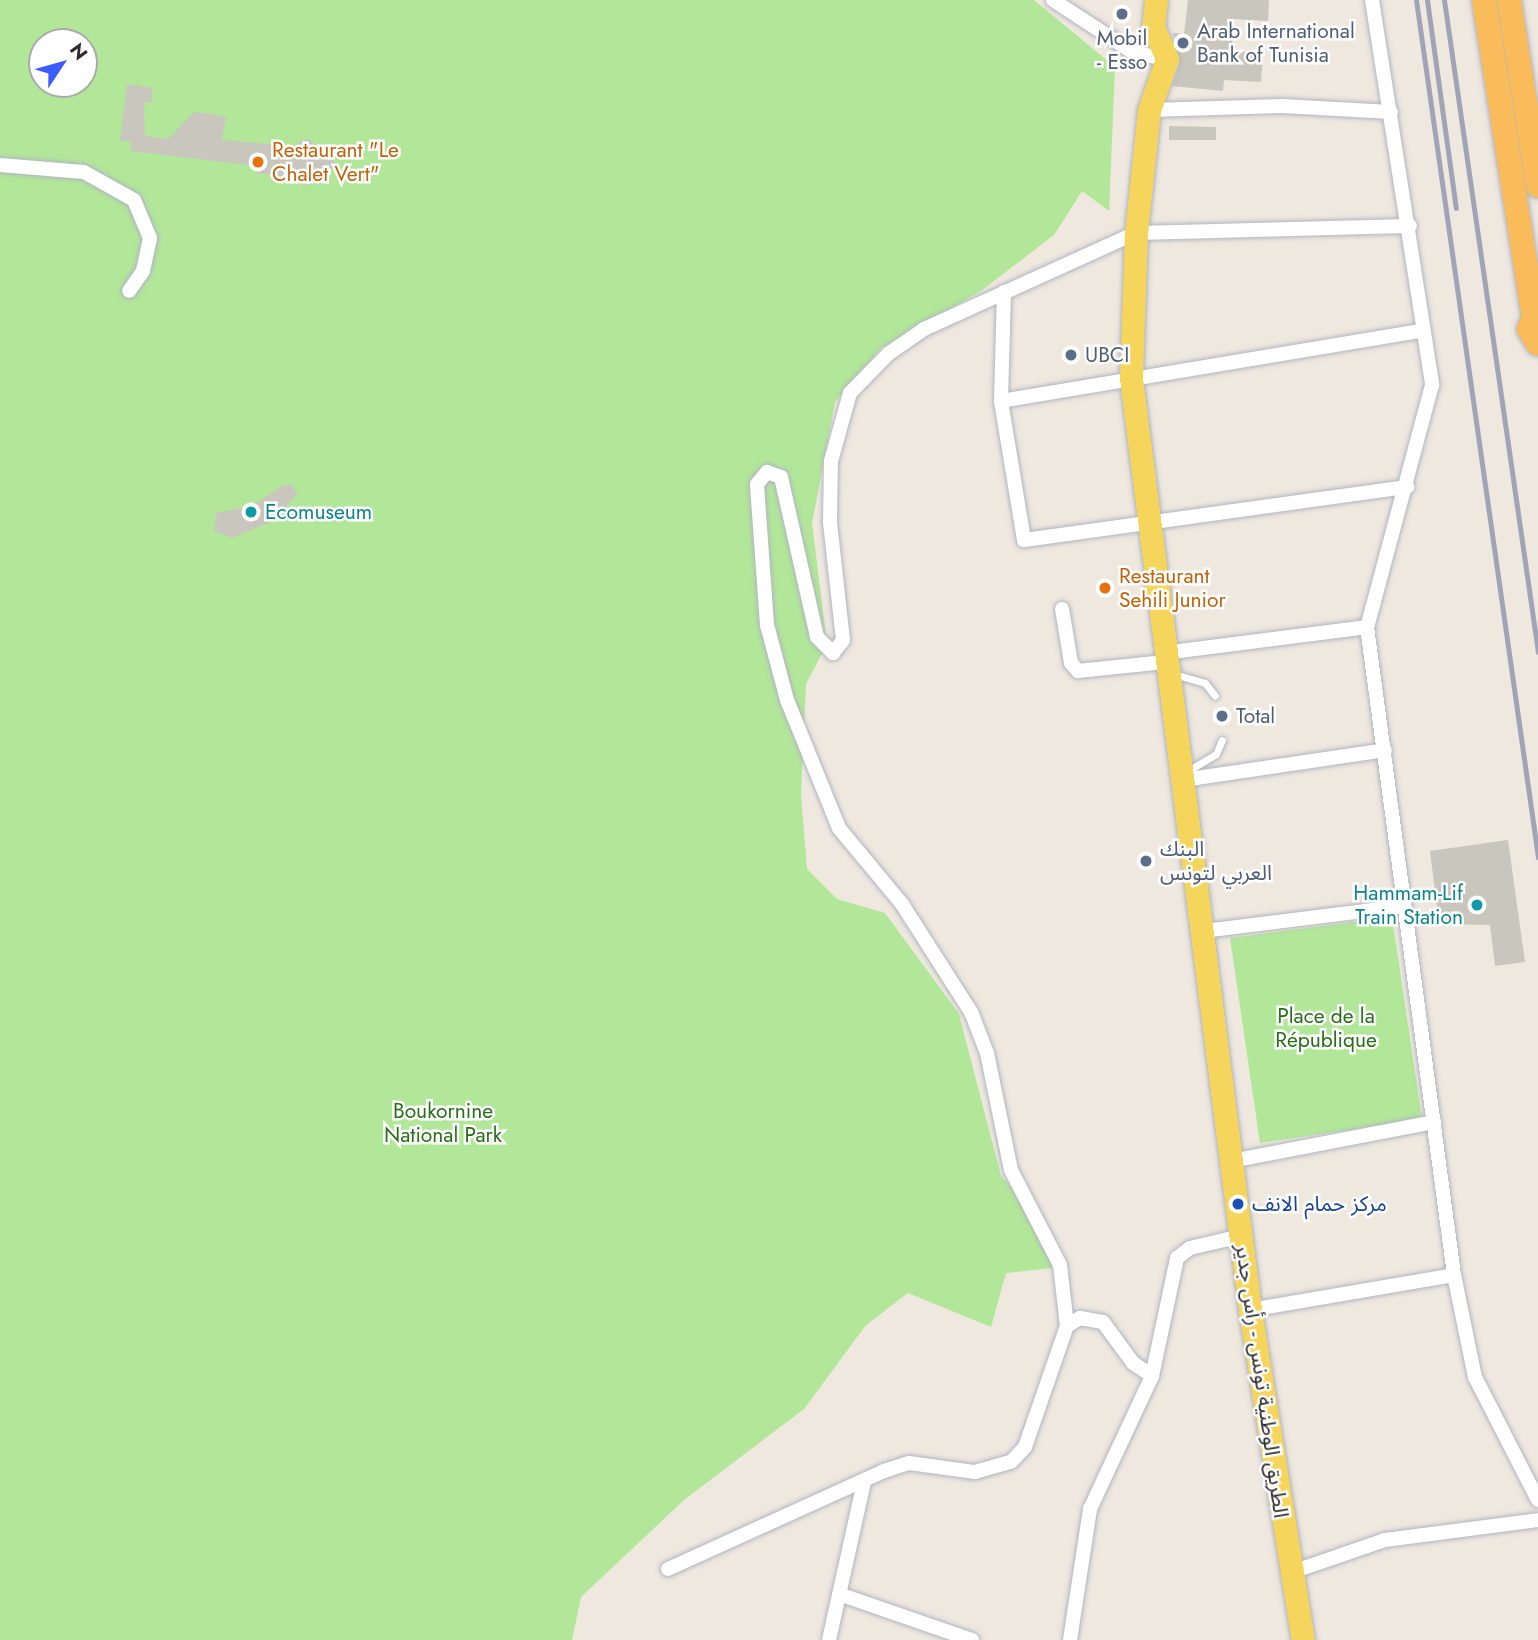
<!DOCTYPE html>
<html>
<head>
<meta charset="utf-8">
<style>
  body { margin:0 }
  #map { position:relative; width:1538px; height:1640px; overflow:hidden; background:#eee8df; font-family:Jost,"Noto Sans Arabic",sans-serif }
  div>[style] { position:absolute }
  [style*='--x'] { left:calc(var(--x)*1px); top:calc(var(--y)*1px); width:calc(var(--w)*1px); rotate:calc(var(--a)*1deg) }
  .green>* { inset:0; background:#b2e799 }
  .building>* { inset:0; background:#c9c6bd }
  .roads { filter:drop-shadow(0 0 2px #b2b5c0) drop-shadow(0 0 2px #b2b5c0) }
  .service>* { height:7px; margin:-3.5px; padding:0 3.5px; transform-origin:3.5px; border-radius:3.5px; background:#fff }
  .minor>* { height:14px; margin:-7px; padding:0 7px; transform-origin:7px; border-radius:7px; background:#fff }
  .primary>* { height:23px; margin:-11.5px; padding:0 11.5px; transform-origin:11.5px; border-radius:11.5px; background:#f6d55c }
  .trunk>* { height:24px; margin:-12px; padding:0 12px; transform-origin:12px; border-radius:12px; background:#fabc5a }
  .rail>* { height:5px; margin:-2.5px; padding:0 2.5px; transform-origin:2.5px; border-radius:2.5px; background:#a1a4b7 }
  .dots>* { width:19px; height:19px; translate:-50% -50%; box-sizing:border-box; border:4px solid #fff; border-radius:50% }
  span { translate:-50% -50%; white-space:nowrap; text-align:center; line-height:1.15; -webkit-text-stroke:5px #fff; paint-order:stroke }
  .service-label { font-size:21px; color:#4e5e75 }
  .left { translate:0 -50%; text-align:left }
  .food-label { font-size:21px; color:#c56008 }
  .culture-label { font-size:21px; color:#0d838f }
  .right { translate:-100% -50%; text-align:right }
  .park-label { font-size:21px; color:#286e18 }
  .transit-label { font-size:21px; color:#164399 }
  .street-label { font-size:21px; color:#2c2c2c }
  .north { position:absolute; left:28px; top:28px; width:70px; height:70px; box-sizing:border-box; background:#fff; border:2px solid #ababab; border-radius:50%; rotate:54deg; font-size:19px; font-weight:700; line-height:28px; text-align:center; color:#2c2c2c }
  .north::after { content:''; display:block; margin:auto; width:24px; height:32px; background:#3b5cff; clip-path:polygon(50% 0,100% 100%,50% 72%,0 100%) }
</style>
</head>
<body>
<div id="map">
  <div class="green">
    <div style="clip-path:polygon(evenodd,0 0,1034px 0,1115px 67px,1109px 211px,1082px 191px,1054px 235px,981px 291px,881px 348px,835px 402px,812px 523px,827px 644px,806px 684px,801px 795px,807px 869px,837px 899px,885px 913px,959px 1014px,1001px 1176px,1051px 1231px,1052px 1268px,1006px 1273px,991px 1327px,908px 1293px,866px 1325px,804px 1409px,684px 1500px,581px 1597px,572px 1640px,0 1640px,0 0,42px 42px,84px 42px,84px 84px,42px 84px,42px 42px)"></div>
    <div style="clip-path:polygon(1392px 917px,1422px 1119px,1260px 1143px,1230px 938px)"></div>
  </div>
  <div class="building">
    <div style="clip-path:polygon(1188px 0,1269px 0,1268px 21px,1233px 19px,1232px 51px,1263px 53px,1261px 82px,1224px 80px,1223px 91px,1172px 86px,1180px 63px,1173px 33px,1184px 34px)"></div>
    <div style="clip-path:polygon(127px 84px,153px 88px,151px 103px,144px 102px,145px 136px,168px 139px,194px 112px,214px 114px,226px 117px,222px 140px,293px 146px,308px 138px,338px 165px,304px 186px,292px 177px,255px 173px,255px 166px,130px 151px,131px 142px,120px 140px)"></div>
    <div style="clip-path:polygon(1169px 126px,1216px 127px,1216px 140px,1169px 140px)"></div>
    <div style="clip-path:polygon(283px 485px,292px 485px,297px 494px,273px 521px,232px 538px,214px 531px,216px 513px,252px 506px)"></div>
    <div style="clip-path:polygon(1508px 840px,1525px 962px,1495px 966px,1490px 925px,1439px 924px,1430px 851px)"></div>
  </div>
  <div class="roads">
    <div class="service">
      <div style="--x:1174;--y:674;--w:32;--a:16"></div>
      <div style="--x:1205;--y:683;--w:16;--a:52"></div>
      <div style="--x:1186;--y:772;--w:35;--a:-31"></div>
      <div style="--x:1216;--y:754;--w:15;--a:-67"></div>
    </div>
    <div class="minor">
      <div style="--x:1053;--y:0;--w:97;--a:33.2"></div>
      <div style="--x:1134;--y:53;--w:34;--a:10"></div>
      <div style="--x:1372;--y:0;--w:390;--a:81.1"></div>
      <div style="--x:1432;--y:385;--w:251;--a:105"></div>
      <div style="--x:1367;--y:627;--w:654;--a:82.35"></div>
      <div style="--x:1454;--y:1275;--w:104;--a:78.4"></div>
      <div style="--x:1475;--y:1377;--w:138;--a:62.9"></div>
      <div style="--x:1149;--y:110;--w:133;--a:-1.7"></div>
      <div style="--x:1282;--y:106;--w:109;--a:3.2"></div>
      <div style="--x:0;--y:165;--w:84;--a:4.8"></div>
      <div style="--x:84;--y:172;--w:57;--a:29.2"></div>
      <div style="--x:134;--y:200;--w:41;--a:67.2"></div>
      <div style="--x:150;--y:238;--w:34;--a:102"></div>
      <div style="--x:143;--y:271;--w:24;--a:125"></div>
      <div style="--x:1004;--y:292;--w:109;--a:91.6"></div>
      <div style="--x:1001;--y:401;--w:141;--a:80.6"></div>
      <div style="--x:1024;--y:540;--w:387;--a:-7.9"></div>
      <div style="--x:1001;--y:401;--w:426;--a:-9.5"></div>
      <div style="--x:1062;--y:609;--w:55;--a:80.5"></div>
      <div style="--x:1071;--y:663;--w:11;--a:49"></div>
      <div style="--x:1078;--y:671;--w:87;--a:-5.9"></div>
      <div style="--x:1164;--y:653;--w:205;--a:-7.3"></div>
      <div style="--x:1183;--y:780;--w:204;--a:-8.4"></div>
      <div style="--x:1204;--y:931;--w:202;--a:-7.1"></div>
      <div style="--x:1231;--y:1161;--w:207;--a:-10.9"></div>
      <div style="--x:1250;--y:1310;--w:207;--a:-9.7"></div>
      <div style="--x:1067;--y:1326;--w:61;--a:-96.5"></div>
      <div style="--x:1060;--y:1265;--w:107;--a:-117.3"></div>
      <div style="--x:1011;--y:1170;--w:119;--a:-101.6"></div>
      <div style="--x:987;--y:1053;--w:44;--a:-111.3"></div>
      <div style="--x:971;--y:1012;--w:128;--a:-122.6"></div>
      <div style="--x:902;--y:904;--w:99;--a:-129.7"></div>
      <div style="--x:839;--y:828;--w:138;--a:-112.1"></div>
      <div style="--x:787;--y:700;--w:78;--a:-104.9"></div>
      <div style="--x:767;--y:625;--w:141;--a:-94.1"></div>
      <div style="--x:757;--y:484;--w:16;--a:-50"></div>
      <div style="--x:767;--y:472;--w:15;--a:20"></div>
      <div style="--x:781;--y:477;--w:164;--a:77.3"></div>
      <div style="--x:817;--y:637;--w:23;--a:45"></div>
      <div style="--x:833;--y:653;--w:16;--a:-52"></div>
      <div style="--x:843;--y:640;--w:119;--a:-96.3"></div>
      <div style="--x:830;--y:522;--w:61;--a:-89.1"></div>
      <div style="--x:831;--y:461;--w:71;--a:-74.4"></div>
      <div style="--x:850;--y:393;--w:54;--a:-45.7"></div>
      <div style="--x:888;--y:354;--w:44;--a:-34.8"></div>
      <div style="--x:924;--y:329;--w:233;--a:-24.4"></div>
      <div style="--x:1136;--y:233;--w:274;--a:-1.5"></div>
      <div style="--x:668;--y:1569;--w:237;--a:-24.4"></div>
      <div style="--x:884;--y:1471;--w:26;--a:-18"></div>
      <div style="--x:909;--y:1463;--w:67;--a:7.8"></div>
      <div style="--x:975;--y:1472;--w:37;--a:-16"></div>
      <div style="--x:1011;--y:1462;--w:21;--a:-47"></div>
      <div style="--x:1025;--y:1447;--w:128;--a:-70.9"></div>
      <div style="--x:1067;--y:1326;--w:15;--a:-32"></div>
      <div style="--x:1080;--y:1318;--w:23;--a:10"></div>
      <div style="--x:1103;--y:1322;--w:51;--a:53.8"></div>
      <div style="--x:1133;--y:1363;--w:23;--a:34"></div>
      <div style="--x:1292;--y:1572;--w:98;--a:-19"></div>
      <div style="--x:1385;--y:1540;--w:154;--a:-7.4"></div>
      <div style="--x:839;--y:1594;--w:141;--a:19.1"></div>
      <div style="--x:829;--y:1640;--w:162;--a:-77.5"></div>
      <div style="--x:1070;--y:1640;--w:133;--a:-81.3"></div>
      <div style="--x:1090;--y:1509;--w:147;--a:-65"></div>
      <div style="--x:1152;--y:1376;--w:121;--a:-78"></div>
      <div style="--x:1177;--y:1258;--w:16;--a:-38"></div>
      <div style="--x:1190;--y:1248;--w:52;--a:-13.2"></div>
    </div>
    <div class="primary">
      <div style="--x:1156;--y:0;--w:27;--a:96"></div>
      <div style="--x:1153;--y:27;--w:35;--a:66"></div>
      <div style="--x:1167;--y:59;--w:54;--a:109.4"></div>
      <div style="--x:1149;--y:110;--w:124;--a:96"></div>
      <div style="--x:1136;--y:233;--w:145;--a:92"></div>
      <div style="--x:1131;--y:378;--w:940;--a:82.72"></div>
      <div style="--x:1250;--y:1310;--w:334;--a:80.9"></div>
    </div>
    <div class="trunk">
      <div style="--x:1484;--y:0;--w:316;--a:81.1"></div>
      <div style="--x:1509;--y:0;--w:188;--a:81.1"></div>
      <div style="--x:1538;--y:308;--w:23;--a:113"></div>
      <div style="--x:1529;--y:329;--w:17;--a:59"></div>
    </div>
  </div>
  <div class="rail">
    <div style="--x:1416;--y:0;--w:866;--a:81.9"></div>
    <div style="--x:1427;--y:0;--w:210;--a:82.1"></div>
    <div style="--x:1444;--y:0;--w:659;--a:81.8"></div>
  </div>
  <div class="dots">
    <div style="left:1122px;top:14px;background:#5c6f8a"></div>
    <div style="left:1183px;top:43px;background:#5c6f8a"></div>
    <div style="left:258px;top:162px;background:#e8710a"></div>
    <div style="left:1071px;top:355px;background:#5c6f8a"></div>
    <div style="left:251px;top:512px;background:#0f9aa8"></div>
    <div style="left:1105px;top:588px;background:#e8710a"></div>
    <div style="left:1222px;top:716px;background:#5c6f8a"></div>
    <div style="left:1146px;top:861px;background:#5c6f8a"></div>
    <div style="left:1477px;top:905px;background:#0f9aa8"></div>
    <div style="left:1238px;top:1204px;background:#1a4fb4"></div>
  </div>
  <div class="service-label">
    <span class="left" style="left:1197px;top:43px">Arab International<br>Bank of Tunisia</span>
    <span style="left:1122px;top:50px">Mobil<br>- Esso</span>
    <span class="left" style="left:1085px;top:355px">UBCI</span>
    <span class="left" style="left:1236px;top:716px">Total</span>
    <span class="left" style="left:1160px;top:861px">البنك<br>العربي لتونس</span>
  </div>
  <div class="food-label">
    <span class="left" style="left:272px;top:162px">Restaurant "Le<br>Chalet Vert"</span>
    <span class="left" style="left:1119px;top:588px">Restaurant<br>Sehili Junior</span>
  </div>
  <div class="culture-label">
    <span class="left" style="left:265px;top:512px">Ecomuseum</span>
    <span class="right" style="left:1463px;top:905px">Hammam-Lif<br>Train Station</span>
  </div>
  <div class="park-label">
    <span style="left:1326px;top:1028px">Place de la<br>République</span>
    <span style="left:443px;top:1123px">Boukornine<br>National Park</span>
  </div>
  <div class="transit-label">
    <span class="left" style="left:1252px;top:1204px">مركز حمام الانف</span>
  </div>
  <div class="street-label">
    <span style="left:1262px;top:1381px;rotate:82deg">الطريق الوطنية تونس - رأس جدير</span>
  </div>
  <div class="north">N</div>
</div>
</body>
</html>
